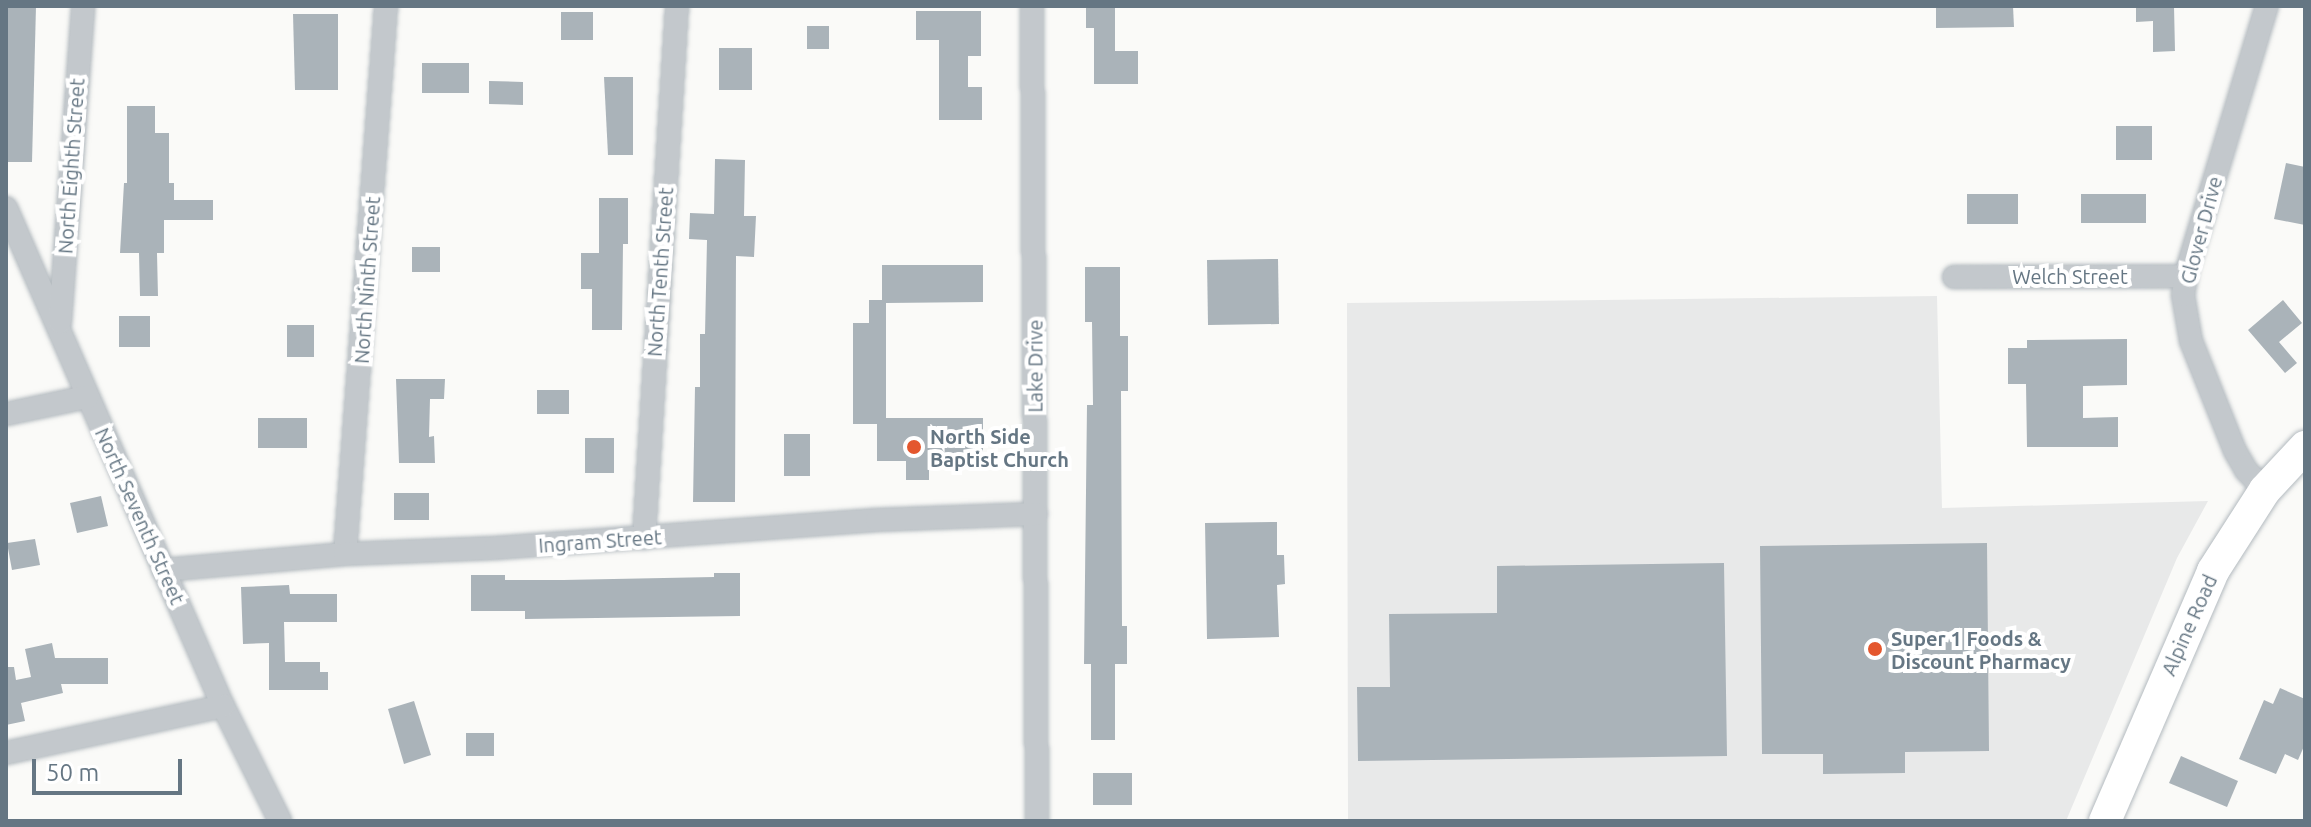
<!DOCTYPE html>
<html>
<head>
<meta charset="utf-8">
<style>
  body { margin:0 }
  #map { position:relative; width:2311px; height:827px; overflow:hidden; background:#fafaf8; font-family:Ubuntu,sans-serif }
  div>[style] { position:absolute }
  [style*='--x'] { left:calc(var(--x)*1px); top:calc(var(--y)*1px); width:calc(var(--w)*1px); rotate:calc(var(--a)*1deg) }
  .built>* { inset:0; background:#e8e9e9 }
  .building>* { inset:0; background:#aab3b9 }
  .roads { filter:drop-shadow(0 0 2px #b3babf) drop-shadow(0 0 2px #b3babf) }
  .street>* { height:22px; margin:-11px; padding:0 11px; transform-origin:11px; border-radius:11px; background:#c3c8cc }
  .secondary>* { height:32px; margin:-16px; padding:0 16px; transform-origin:16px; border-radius:16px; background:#fff }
  .dots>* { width:22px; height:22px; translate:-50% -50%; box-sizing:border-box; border:4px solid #fff; border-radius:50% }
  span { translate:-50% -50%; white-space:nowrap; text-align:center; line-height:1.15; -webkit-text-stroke:8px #fff; paint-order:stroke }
  .street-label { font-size:20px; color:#657683 }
  .poi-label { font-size:20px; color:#657683; font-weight:700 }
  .left { translate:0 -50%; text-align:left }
  .frame { position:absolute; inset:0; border:8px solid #657683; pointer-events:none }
  .scale { position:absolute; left:32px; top:759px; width:150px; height:36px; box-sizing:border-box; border:4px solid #657683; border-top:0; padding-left:10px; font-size:24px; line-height:28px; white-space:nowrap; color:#657683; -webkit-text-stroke:6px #fff; paint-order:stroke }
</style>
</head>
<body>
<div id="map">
  <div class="built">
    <div style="clip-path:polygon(1937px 296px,1942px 508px,2208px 501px,2177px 558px,2066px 821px,1348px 821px,1347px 303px)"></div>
  </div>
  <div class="building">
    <div style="clip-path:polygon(6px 6px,36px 6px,32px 162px,8px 162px)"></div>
    <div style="clip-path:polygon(1086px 6px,1115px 6px,1115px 51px,1138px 51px,1138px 84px,1094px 84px,1094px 28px,1086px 28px)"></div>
    <div style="clip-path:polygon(1936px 6px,2013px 6px,2014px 27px,1936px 28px)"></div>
    <div style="clip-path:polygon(2136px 6px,2174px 6px,2175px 51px,2153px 52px,2153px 21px,2136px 22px)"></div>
    <div style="clip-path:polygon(916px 11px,981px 11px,981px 56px,968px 56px,968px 87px,982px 87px,982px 120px,939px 120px,939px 40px,916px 40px)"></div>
    <div style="clip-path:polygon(561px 12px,593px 12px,593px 40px,561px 40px)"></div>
    <div style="clip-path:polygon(293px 14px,338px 14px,338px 90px,295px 90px)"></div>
    <div style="clip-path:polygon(807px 26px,829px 26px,829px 49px,807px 49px)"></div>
    <div style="clip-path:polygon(719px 48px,752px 48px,752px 90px,719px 90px)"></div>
    <div style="clip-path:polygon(422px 63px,469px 63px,469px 93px,422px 93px)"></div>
    <div style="clip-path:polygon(604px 77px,633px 77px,633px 155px,608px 155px)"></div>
    <div style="clip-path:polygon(489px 81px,523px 82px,523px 105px,489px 104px)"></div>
    <div style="clip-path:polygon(127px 106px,155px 106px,155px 133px,169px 133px,169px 183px,174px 183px,174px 200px,213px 200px,213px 220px,164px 220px,164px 253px,157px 253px,158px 296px,140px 296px,139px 253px,120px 253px,124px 183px,127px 183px)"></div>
    <div style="clip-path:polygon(2116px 126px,2152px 126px,2152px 160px,2116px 160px)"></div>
    <div style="clip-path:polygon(715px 159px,745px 160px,744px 216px,756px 216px,754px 257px,736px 256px,735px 502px,693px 502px,695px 387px,700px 387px,700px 334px,705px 334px,707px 240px,689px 239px,690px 213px,714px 214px)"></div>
    <div style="clip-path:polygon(2286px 163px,2305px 167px,2305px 225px,2274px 219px)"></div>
    <div style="clip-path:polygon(1967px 194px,2018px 194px,2018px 224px,1967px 224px)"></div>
    <div style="clip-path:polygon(2081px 194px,2146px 194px,2146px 223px,2081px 223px)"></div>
    <div style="clip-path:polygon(599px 198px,628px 198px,628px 244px,623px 244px,622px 330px,592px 330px,592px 289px,581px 289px,581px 253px,599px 253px)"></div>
    <div style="clip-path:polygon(412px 247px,440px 247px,440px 272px,412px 272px)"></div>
    <div style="clip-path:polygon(1278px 259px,1279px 324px,1208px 325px,1207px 260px)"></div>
    <div style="clip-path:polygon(882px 265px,983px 265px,983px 302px,886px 303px,886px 418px,983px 418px,983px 459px,929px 459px,929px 480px,906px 480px,906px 461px,877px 461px,877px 424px,853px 424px,853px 323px,869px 323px,869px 300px,882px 300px)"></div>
    <div style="clip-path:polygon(1085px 267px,1120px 267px,1120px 336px,1128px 336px,1128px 391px,1121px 391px,1122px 626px,1127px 626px,1127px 664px,1115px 664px,1115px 740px,1091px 740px,1091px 664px,1084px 664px,1087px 405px,1093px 405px,1092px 322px,1085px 322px)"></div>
    <div style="clip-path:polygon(2283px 300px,2302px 323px,2279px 342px,2297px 363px,2285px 373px,2248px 330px)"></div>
    <div style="clip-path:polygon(119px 316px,150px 316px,150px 347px,119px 347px)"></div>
    <div style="clip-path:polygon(287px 325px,314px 325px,314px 357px,287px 357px)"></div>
    <div style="clip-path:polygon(2127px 339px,2127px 385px,2083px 386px,2083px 418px,2118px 417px,2118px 447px,2027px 447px,2026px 384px,2008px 384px,2008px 348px,2027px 348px,2027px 340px)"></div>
    <div style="clip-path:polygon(396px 379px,445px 379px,444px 399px,430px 399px,429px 437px,434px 436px,435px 463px,399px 463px)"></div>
    <div style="clip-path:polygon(537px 390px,569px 390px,569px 414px,537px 414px)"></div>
    <div style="clip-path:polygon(258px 418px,307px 418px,307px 448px,258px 448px)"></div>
    <div style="clip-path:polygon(784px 434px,810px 434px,810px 476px,784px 476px)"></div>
    <div style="clip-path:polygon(585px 438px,614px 438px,614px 473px,585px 473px)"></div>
    <div style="clip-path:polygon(394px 493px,429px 493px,429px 520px,394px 520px)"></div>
    <div style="clip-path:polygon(101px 496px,108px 526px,77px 533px,70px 503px)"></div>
    <div style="clip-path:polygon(1277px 522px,1277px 555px,1284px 555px,1285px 584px,1277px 585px,1279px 637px,1207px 639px,1205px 523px)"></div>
    <div style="clip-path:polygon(35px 539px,40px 565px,12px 570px,7px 543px)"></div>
    <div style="clip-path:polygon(1987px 543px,1989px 751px,1905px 752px,1905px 773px,1823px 774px,1823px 754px,1762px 754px,1760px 546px)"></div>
    <div style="clip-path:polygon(1724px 563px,1727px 756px,1358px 761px,1357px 687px,1390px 687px,1389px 614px,1497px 613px,1497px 566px)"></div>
    <div style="clip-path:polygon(714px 573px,740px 573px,740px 616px,525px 619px,525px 611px,471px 611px,471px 575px,505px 575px,505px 580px,563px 580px,714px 577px)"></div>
    <div style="clip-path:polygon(289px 585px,290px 594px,337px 594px,337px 622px,284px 622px,285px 662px,320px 662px,320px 672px,328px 672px,328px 690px,269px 690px,269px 643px,243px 644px,241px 587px)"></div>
    <div style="clip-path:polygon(52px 643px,55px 658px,108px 658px,108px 684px,61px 684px,63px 693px,21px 703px,25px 721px,6px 725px,6px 667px,14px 667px,16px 680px,31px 677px,25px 649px)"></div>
    <div style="clip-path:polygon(2280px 688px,2305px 699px,2305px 744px,2298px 760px,2285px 754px,2276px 774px,2239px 759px,2264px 700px,2273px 704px)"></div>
    <div style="clip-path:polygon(414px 701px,431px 755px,404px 764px,388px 709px)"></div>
    <div style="clip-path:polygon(466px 733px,494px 733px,494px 756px,466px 756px)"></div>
    <div style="clip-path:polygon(2181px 756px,2238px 781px,2227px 807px,2169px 783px)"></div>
    <div style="clip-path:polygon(1093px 773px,1132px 773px,1132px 805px,1093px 805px)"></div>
  </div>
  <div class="roads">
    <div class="street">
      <div style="--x:1032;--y:6;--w:815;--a:89.65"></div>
      <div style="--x:6;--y:208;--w:543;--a:66.46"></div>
      <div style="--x:223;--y:706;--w:128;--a:63.6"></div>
      <div style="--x:1954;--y:277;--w:232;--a:-0.2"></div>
      <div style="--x:60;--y:322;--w:317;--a:-85.8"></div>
      <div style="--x:6;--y:414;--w:83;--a:-11.9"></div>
      <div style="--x:2265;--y:490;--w:28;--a:-134"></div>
      <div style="--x:2246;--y:470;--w:22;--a:-120"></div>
      <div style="--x:2235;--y:451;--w:118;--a:-111.8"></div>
      <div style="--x:2191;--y:341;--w:47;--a:-99.9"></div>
      <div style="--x:2183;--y:295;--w:28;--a:-80"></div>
      <div style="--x:2188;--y:267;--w:273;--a:-73.2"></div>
      <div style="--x:644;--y:538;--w:533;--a:-86.45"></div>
      <div style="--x:345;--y:554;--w:550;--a:-85.72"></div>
      <div style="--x:163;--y:570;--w:183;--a:-5"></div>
      <div style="--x:345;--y:554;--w:150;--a:-2.3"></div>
      <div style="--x:495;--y:548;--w:383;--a:-4.2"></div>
      <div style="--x:877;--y:520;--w:159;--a:-2.2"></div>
      <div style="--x:6;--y:753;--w:222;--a:-12.2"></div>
    </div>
    <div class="secondary">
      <div style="--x:2105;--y:821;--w:272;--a:-66.6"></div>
      <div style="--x:2213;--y:571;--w:96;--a:-57.3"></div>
      <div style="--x:2265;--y:490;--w:59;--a:-47.1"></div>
    </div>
  </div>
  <div class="dots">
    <div style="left:914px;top:447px;background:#e4572e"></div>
    <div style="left:1875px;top:649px;background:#e4572e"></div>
  </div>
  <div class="street-label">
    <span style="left:71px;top:166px;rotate:-86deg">North Eighth Street</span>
    <span style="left:2201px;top:230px;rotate:-75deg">Glover Drive</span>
    <span style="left:660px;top:272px;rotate:-86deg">North Tenth Street</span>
    <span style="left:2070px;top:276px">Welch Street</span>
    <span style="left:367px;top:280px;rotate:-86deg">North Ninth Street</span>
    <span style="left:1035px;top:366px;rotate:-90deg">Lake Drive</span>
    <span style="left:140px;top:516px;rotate:66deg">North Seventh Street</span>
    <span style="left:600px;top:541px;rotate:-4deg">Ingram Street</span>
    <span style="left:2189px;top:625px;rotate:-66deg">Alpine Road</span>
  </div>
  <div class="poi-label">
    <span class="left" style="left:930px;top:448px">North Side<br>Baptist Church</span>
    <span class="left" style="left:1891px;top:650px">Super 1 Foods &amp;<br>Discount Pharmacy</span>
  </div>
  <div class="frame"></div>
  <div class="scale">50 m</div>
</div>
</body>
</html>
